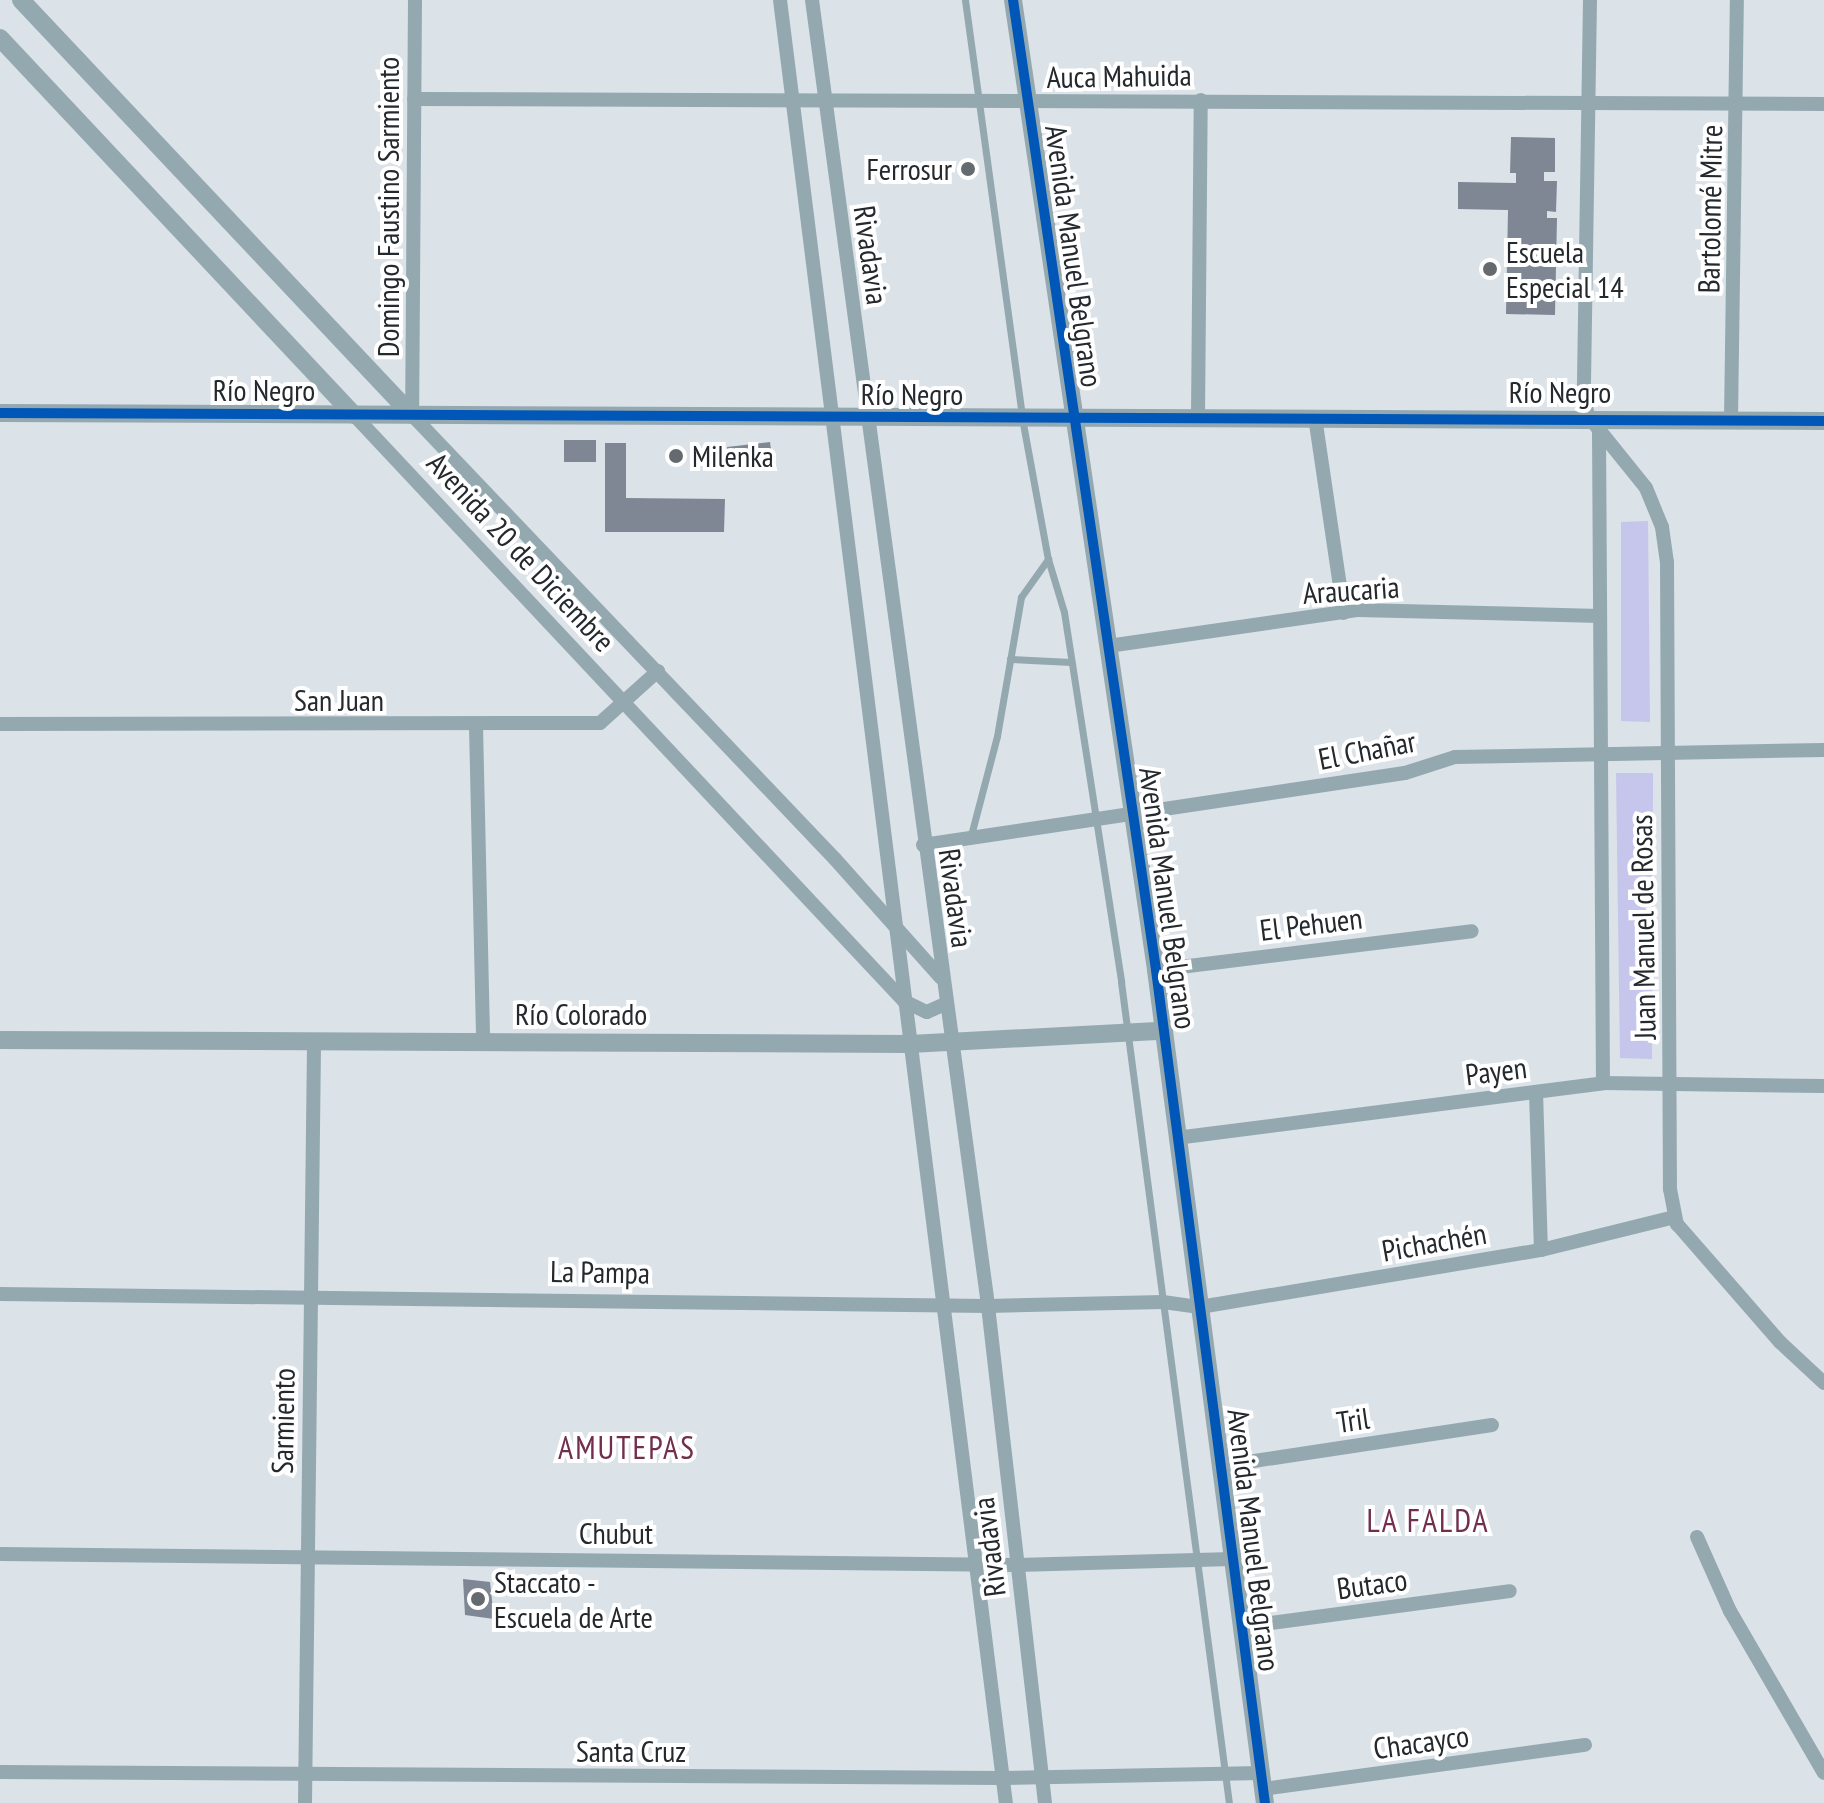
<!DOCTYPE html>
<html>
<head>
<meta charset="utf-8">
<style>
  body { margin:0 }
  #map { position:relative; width:1824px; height:1803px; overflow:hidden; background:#dbe2e8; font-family:"PT Sans Narrow",sans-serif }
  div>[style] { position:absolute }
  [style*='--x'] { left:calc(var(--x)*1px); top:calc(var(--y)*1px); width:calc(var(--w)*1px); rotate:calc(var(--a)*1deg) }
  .green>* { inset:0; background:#c6c5ec }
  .building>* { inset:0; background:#7f8694 }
  .service>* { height:7px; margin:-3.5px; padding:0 3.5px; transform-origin:3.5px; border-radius:3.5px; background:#94a8b0 }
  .minor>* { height:14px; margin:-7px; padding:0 7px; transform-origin:7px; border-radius:7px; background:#94a8b0 }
  .tertiary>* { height:18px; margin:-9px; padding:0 9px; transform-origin:9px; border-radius:9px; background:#94a8b0 }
  .cycleway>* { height:10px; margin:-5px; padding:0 5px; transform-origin:5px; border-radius:5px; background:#0057b8 }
  .dots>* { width:22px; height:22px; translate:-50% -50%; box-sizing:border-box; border:4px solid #fff; border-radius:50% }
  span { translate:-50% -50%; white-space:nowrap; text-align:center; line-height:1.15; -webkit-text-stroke:8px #fff; paint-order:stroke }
  .street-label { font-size:30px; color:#24292d }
  .poi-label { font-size:30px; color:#24292d }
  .right { translate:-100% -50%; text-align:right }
  .left { translate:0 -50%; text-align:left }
  .neighbourhood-label { font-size:32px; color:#712f4d; letter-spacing:2px }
</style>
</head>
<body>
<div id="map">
  <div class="green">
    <div style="clip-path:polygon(1648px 521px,1650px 722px,1621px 721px,1621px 522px)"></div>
    <div style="clip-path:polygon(1616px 773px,1653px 773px,1652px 1059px,1620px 1058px)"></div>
  </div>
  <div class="building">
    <div style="clip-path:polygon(1511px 137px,1555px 138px,1555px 172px,1544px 172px,1544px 181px,1557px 181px,1556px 212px,1547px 211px,1547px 218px,1557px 218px,1555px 315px,1506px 314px,1508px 210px,1458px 209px,1458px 182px,1516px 183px,1516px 173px,1510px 173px)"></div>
    <div style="clip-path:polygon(564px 440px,596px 440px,596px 462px,564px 462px)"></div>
    <div style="clip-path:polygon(770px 442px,773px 465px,730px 470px,727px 447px)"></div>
    <div style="clip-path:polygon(605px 443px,626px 443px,626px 498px,725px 499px,724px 532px,605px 532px)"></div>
    <div style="clip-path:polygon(463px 1579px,490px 1582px,494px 1619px,465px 1615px)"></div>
  </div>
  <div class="service">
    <div style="--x:965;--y:0;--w:422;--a:82.2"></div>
    <div style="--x:1022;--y:418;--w:143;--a:79.6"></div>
    <div style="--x:1048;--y:559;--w:55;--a:73.2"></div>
    <div style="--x:1064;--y:612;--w:374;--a:81.2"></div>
    <div style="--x:1121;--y:982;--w:828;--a:82.51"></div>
    <div style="--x:1010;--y:659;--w:61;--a:2.8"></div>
    <div style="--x:970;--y:839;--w:106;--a:-75.3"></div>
    <div style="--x:997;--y:736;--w:141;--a:-80.2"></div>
    <div style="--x:1021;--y:597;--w:47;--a:-54.6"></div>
  </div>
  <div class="minor">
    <div style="--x:415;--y:0;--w:415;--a:90.4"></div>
    <div style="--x:412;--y:415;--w:613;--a:46.39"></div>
    <div style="--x:835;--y:859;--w:159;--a:48.3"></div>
    <div style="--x:780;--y:0;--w:1817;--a:82.86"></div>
    <div style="--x:812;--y:0;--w:1318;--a:82.32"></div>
    <div style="--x:988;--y:1306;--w:500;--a:83.46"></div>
    <div style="--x:1590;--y:0;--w:396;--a:90.9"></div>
    <div style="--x:1584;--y:396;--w:20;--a:79"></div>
    <div style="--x:1588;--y:416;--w:92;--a:51.1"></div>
    <div style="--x:1646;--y:488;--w:42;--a:67.7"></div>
    <div style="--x:1662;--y:527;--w:35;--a:82"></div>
    <div style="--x:1667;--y:562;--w:627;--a:89.73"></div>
    <div style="--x:1670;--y:1189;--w:36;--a:79"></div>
    <div style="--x:1677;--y:1224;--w:157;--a:48.9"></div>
    <div style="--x:1780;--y:1342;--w:60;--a:43"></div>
    <div style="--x:414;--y:99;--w:1410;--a:0.2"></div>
    <div style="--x:354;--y:415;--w:804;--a:46.82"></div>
    <div style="--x:904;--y:1001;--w:25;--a:26"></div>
    <div style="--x:927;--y:1012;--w:20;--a:-24"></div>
    <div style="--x:1198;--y:416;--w:316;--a:-89.5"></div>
    <div style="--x:1315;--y:417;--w:198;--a:81.6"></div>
    <div style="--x:1731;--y:420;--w:420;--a:-89.2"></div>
    <div style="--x:1599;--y:432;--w:651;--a:89.65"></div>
    <div style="--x:1108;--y:646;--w:253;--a:-8.2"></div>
    <div style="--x:1358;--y:610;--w:242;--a:1.4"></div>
    <div style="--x:0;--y:724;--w:600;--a:-0.1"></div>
    <div style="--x:600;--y:723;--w:78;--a:-41.9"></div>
    <div style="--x:476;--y:726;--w:316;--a:88.7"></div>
    <div style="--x:923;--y:845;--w:487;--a:-8.5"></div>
    <div style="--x:1405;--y:773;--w:52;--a:-17.7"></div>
    <div style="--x:1455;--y:757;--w:369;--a:-1.1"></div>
    <div style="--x:1156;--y:970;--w:318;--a:-7"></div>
    <div style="--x:1536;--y:1092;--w:158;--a:88.2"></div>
    <div style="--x:1176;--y:1138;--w:431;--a:-7.3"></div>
    <div style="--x:1603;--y:1083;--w:221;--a:0.8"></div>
    <div style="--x:0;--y:1294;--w:988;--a:0.7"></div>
    <div style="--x:988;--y:1306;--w:175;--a:-1.3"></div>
    <div style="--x:1163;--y:1302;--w:37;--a:8"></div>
    <div style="--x:1200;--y:1307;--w:346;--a:-9.5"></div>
    <div style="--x:1541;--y:1250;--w:137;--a:-13.9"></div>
    <div style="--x:1221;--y:1466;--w:274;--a:-8.6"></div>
    <div style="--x:1697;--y:1537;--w:81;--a:66"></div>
    <div style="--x:1730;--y:1611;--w:187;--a:59.9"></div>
    <div style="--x:0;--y:1554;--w:1017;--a:0.62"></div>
    <div style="--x:1017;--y:1565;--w:215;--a:-1.6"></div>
    <div style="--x:1241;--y:1627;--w:271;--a:-7.6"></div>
    <div style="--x:0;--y:1772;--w:1002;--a:0.34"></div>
    <div style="--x:1002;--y:1778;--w:260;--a:-1.1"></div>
    <div style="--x:1263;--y:1789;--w:325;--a:-7.8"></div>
    <div style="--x:305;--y:1803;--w:763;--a:-89.32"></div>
  </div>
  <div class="tertiary">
    <div style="--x:21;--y:0;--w:570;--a:46.71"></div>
    <div style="--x:1013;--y:0;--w:980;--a:81.61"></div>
    <div style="--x:1156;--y:970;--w:840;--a:82.55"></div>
    <div style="--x:0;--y:38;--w:517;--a:46.8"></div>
    <div style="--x:0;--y:413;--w:1824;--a:0.25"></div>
    <div style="--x:0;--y:1040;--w:910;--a:0.25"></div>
    <div style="--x:910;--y:1044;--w:252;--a:-3"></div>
  </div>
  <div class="cycleway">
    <div style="--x:1013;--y:0;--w:980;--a:81.61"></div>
    <div style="--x:1156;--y:970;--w:840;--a:82.55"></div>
    <div style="--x:0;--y:413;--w:1824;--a:0.25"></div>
  </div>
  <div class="dots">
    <div style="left:968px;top:169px;background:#646a6e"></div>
    <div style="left:1490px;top:269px;background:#646a6e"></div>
    <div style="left:676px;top:456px;background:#646a6e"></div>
    <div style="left:478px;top:1599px;background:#646a6e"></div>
  </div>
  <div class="street-label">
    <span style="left:1119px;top:76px;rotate:-1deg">Auca Mahuida</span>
    <span style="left:388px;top:207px;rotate:-90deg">Domingo Faustino Sarmiento</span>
    <span style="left:1710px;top:209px;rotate:-89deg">Bartolomé Mitre</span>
    <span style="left:871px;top:255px;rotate:82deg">Rivadavia</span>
    <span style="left:1074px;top:256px;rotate:82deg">Avenida Manuel Belgrano</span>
    <span style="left:264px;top:390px">Río Negro</span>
    <span style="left:1560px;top:392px">Río Negro</span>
    <span style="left:912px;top:394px">Río Negro</span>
    <span style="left:521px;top:552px;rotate:47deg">Avenida 20 de Diciembre</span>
    <span style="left:1351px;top:590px;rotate:-4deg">Araucaria</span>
    <span style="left:339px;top:700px">San Juan</span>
    <span style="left:1367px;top:750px;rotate:-11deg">El Chañar</span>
    <span style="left:956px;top:898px;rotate:82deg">Rivadavia</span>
    <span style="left:1168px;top:898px;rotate:82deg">Avenida Manuel Belgrano</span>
    <span style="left:1311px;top:924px;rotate:-7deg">El Pehuen</span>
    <span style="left:1643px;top:927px;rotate:-91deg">Juan Manuel de Rosas</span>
    <span style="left:581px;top:1014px">Río Colorado</span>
    <span style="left:1496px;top:1071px;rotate:-7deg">Payen</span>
    <span style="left:1434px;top:1242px;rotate:-10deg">Pichachén</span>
    <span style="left:600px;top:1272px;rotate:1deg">La Pampa</span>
    <span style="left:1353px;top:1420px;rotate:-8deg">Tril</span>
    <span style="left:283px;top:1421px;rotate:-89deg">Sarmiento</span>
    <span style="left:616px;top:1533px">Chubut</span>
    <span style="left:1254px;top:1540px;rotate:83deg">Avenida Manuel Belgrano</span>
    <span style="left:989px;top:1547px;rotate:-97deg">Rivadavia</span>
    <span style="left:1372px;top:1584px;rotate:-8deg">Butaco</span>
    <span style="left:1421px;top:1742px;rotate:-8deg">Chacayco</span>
    <span style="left:631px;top:1751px">Santa Cruz</span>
  </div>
  <div class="poi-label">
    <span class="right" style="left:952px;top:169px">Ferrosur</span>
    <span class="left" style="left:1506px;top:269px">Escuela<br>Especial 14</span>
    <span class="left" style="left:692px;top:456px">Milenka</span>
    <span class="left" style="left:494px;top:1599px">Staccato -<br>Escuela de Arte</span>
  </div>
  <div class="neighbourhood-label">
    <span style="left:627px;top:1447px">AMUTEPAS</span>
    <span style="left:1428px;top:1520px">LA FALDA</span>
  </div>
</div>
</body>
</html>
